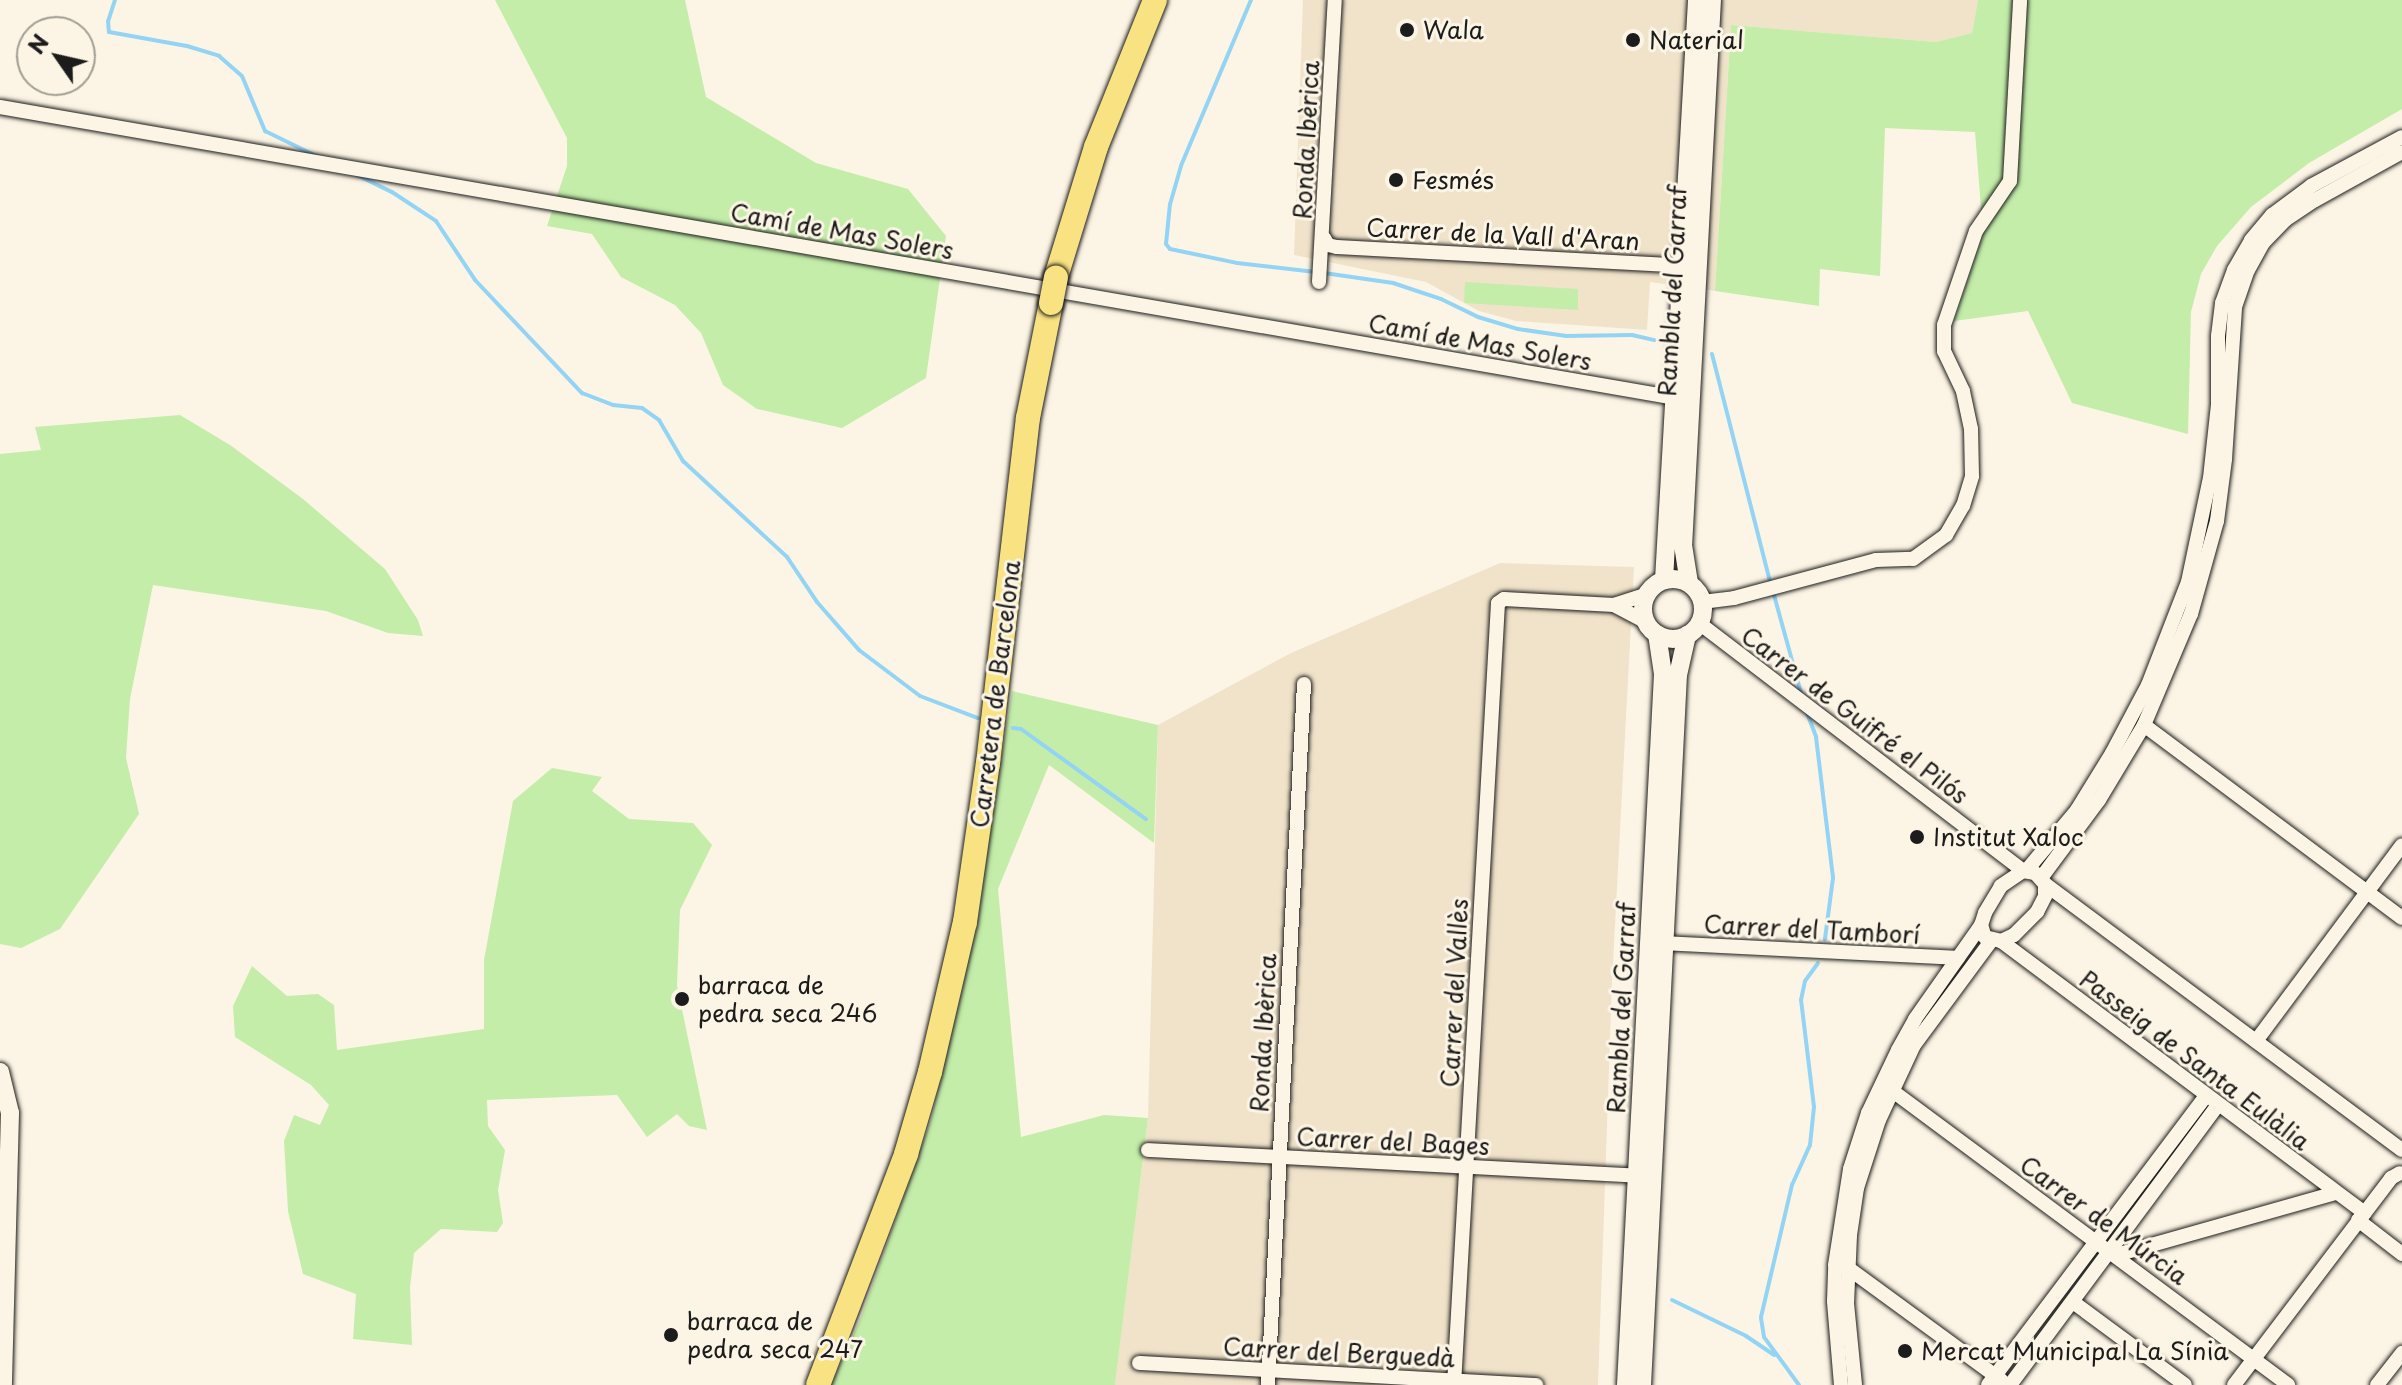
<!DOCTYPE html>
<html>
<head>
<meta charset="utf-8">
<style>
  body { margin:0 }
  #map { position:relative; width:2402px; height:1385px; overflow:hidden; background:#fcf5e5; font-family:"Playpen Sans",sans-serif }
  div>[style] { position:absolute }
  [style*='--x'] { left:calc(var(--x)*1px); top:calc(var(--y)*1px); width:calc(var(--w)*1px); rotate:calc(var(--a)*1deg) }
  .built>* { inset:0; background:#f0e3ca }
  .green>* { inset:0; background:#c3eda9 }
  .stream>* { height:4px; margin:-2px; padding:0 2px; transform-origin:2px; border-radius:2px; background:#93d4f5 }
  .roads { filter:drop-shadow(0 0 2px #1c1c1c) drop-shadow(0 0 2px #1c1c1c) }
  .minor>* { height:14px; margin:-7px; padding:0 7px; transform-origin:7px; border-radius:7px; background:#fcf5e5 }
  .tertiary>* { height:18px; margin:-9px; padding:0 9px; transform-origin:9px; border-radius:9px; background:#fcf5e5 }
  .tertiary>.ring { margin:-9px; padding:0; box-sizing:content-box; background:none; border:18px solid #fcf5e5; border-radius:50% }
  .trunk>* { height:24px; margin:-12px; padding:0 12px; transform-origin:12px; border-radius:12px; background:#f8e281 }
  .bridges { filter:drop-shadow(0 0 2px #1c1c1c) drop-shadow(0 0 2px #1c1c1c) }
  .trunk-bridge>* { height:24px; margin:-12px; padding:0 12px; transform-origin:12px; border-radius:12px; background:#f8e281 }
  .dots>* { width:22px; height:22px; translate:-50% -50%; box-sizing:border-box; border:4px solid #fcf5e5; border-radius:50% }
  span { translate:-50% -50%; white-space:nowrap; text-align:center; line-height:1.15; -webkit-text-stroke:6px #fcf5e5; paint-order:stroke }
  .poi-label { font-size:24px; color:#1c1c1c }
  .left { translate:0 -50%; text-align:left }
  .street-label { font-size:24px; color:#1c1c1c }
  .north { position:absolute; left:16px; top:16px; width:80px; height:80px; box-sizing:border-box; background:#fcf5e5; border:2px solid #a29e95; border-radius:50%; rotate:304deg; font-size:22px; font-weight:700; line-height:32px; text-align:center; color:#1c1c1c }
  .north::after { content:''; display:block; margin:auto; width:28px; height:36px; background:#1c1c1c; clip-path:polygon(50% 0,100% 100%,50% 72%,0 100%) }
</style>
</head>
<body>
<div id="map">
  <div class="built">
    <div style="clip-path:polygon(1303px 0,1978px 0,1972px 33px,1936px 42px,1731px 25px,1715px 291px,1650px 282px,1647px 330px,1516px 321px,1479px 311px,1426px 282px,1294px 255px)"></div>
    <div style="clip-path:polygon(1500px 563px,1634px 567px,1612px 982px,1598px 1385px,1115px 1385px,1148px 1118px,1158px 725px,1291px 653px)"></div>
  </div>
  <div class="green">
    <div style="clip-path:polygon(495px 0,685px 0,706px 97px,816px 163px,908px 189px,946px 236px,926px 378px,842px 428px,757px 409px,723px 385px,701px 333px,675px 305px,621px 277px,592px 234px,547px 226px,567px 166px,567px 138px)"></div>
    <div style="clip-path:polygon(1978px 0,2402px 0,2402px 109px,2309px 163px,2251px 207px,2217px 246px,2201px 274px,2191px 312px,2188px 434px,2072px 403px,2028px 311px,1954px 321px,1983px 233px,1975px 132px,1885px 128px,1880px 276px,1820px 269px,1819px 306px,1715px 291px,1731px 25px,1936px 42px,1972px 33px)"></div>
    <div style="clip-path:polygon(1465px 282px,1578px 289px,1578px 310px,1464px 303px)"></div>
    <div style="clip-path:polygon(180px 415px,230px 445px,303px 499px,385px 569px,418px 620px,423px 636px,388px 633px,326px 611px,153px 585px,130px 699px,126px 758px,139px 814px,60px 929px,21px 948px,0 944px,0 454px,41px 450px,35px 427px)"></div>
    <div style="clip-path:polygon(1012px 691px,1158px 725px,1154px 843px,1049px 765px,998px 889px,1021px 1137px,1104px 1115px,1148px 1118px,1115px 1385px,831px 1385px,861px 1317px,931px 1120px,974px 936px)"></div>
    <div style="clip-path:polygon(552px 768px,602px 777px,592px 791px,629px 819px,693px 823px,712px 845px,680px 910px,677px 985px,707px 1130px,689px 1126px,677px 1114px,647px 1137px,617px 1095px,487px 1100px,488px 1126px,505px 1150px,498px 1190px,503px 1223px,497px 1232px,441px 1229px,414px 1253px,410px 1287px,412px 1345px,353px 1339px,356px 1294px,303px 1274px,288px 1211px,284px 1141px,294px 1115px,320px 1125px,329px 1105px,311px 1085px,235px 1037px,233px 1006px,252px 966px,287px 996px,318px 994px,334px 1005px,337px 1050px,484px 1029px,484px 960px,513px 801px)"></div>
  </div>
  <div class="stream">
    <div style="--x:115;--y:0;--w:22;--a:108"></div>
    <div style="--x:108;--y:21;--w:11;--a:85"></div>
    <div style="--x:109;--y:32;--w:79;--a:10.2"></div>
    <div style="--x:187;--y:46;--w:34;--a:17"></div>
    <div style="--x:219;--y:56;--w:30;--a:41"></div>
    <div style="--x:242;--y:76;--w:60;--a:67.3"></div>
    <div style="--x:265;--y:131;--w:57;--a:26.1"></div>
    <div style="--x:1251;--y:0;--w:180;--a:112.9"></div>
    <div style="--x:1181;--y:166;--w:40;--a:106"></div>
    <div style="--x:1170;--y:204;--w:40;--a:95.7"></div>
    <div style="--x:1166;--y:244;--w:6;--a:51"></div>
    <div style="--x:1170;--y:249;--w:68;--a:11.8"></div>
    <div style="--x:1237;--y:263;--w:79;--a:6.6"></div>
    <div style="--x:357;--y:175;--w:39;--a:26"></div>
    <div style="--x:392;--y:192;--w:53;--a:33.4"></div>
    <div style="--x:436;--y:221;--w:71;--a:56.5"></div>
    <div style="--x:475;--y:280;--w:156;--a:46.6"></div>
    <div style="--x:582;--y:393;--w:33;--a:21"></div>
    <div style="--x:613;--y:405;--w:29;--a:6"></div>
    <div style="--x:642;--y:408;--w:21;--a:35"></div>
    <div style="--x:659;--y:420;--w:48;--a:59.7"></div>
    <div style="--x:683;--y:461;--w:142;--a:42.7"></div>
    <div style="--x:787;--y:557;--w:54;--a:56.3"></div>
    <div style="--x:817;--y:602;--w:64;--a:48.8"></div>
    <div style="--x:859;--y:650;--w:76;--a:37"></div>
    <div style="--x:920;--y:696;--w:62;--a:20.8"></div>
    <div style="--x:1324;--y:273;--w:70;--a:8.2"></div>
    <div style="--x:1393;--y:283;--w:51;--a:18.4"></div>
    <div style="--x:1441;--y:299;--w:41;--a:25.9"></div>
    <div style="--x:1478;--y:317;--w:42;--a:16.7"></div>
    <div style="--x:1518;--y:329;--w:49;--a:8.3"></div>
    <div style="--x:1566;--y:336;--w:66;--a:-0.9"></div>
    <div style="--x:1632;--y:335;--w:23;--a:13"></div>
    <div style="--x:1712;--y:354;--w:234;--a:75.7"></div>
    <div style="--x:1774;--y:595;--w:102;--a:74.6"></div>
    <div style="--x:1807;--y:713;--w:26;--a:69"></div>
    <div style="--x:1816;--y:737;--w:142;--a:83.1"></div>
    <div style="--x:1833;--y:878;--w:62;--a:97.5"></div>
    <div style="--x:1013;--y:728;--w:8;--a:7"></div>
    <div style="--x:1021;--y:729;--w:154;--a:35.8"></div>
    <div style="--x:1672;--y:1300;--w:82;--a:25.9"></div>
    <div style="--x:1746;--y:1336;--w:34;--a:34"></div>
    <div style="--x:1799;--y:1385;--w:59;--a:-126.1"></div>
    <div style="--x:1764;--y:1337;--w:20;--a:-99"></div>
    <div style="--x:1761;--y:1317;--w:136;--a:-76.8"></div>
    <div style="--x:1792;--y:1185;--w:44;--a:-65.8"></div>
    <div style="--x:1810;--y:1145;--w:38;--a:-84"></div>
    <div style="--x:1814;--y:1107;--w:108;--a:-96.9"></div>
    <div style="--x:1801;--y:1000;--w:19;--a:-78"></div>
    <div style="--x:1805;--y:981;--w:22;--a:-54"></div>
  </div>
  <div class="roads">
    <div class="minor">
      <div style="--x:0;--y:107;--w:1701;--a:9.85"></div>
      <div style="--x:1324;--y:238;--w:8;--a:60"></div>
      <div style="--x:1328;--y:245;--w:9;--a:13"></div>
      <div style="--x:1337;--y:247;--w:347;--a:3.1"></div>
      <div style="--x:1319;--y:282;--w:282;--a:-86.8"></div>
      <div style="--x:1702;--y:602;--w:32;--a:-7"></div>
      <div style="--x:1734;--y:598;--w:147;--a:-15"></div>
      <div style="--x:1876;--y:560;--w:37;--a:-2"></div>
      <div style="--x:1913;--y:559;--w:41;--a:-36"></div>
      <div style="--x:1946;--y:535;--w:34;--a:-60"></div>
      <div style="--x:1963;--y:506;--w:31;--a:-73"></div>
      <div style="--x:1972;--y:476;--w:47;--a:-91.2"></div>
      <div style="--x:1971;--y:429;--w:39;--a:-102"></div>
      <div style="--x:1963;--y:391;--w:44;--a:-115.4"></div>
      <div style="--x:1944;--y:351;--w:26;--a:-90"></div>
      <div style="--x:1944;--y:325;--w:99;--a:-71.2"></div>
      <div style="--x:1976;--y:231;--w:60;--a:-55.8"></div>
      <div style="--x:2010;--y:181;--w:181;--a:-86.8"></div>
      <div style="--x:1614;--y:605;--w:36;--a:28"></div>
      <div style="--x:1699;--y:623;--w:408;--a:37.4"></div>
      <div style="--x:2144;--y:725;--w:322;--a:36.8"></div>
      <div style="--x:2026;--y:871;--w:80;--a:-50.1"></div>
      <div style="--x:2077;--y:810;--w:67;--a:-58.4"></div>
      <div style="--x:2112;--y:753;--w:77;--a:-62.1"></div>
      <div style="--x:2148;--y:685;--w:110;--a:-68.8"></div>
      <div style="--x:2188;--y:582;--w:106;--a:-78.1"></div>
      <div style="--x:2210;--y:478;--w:74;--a:-83.8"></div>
      <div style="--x:2218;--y:404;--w:68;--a:-90"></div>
      <div style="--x:2218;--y:336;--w:33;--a:-83"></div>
      <div style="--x:2222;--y:303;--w:35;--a:-70"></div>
      <div style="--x:2234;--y:270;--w:34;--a:-60"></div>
      <div style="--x:2251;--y:240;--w:33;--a:-50"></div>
      <div style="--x:2272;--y:215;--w:49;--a:-36.6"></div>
      <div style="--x:2311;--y:186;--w:103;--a:-28.3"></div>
      <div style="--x:2041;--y:878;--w:97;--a:-53.4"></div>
      <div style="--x:2099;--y:800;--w:87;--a:-59"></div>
      <div style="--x:2144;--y:725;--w:121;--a:-67.1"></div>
      <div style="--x:2191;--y:614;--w:97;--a:-74.4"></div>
      <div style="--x:2217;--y:521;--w:63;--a:-82.6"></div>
      <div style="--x:2225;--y:459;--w:152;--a:-86.2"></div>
      <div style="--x:2235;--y:307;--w:39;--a:-71"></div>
      <div style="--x:2248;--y:270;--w:31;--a:-61"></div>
      <div style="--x:2263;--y:243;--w:32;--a:-46"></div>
      <div style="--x:2285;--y:220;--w:36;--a:-34"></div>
      <div style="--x:2315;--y:200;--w:99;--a:-28.9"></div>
      <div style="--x:2045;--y:884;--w:445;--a:36.7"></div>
      <div style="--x:2001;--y:941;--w:14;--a:-25"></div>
      <div style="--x:2014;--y:935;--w:33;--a:-45"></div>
      <div style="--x:2037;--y:912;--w:18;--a:-63"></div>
      <div style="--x:2045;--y:896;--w:12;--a:-90"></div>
      <div style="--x:2045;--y:884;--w:15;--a:-132"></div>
      <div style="--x:2035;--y:873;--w:12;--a:-171"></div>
      <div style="--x:2023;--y:871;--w:27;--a:146"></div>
      <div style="--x:2001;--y:886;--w:31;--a:121"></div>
      <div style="--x:1985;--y:913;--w:13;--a:108"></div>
      <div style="--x:1981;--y:925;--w:13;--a:72"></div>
      <div style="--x:1985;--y:937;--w:16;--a:14"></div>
      <div style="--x:2001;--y:941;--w:454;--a:36.8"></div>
      <div style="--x:1664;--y:943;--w:294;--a:2.9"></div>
      <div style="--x:2256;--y:1041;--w:244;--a:-53.3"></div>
      <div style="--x:1894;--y:1092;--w:491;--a:36.6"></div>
      <div style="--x:1148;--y:1150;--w:489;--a:3"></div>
      <div style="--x:2358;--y:1220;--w:56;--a:37.7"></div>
      <div style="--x:2116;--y:1255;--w:228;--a:-15.8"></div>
      <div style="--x:1848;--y:1268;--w:190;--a:36.2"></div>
      <div style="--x:2073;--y:1302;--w:139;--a:36.5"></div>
      <div style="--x:1139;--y:1363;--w:398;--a:3.2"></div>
      <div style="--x:1268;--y:1385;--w:702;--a:-87.06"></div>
      <div style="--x:1454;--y:1385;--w:783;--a:-86.78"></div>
      <div style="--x:1498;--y:603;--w:7;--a:-34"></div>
      <div style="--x:1504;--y:599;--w:110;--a:3.1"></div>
      <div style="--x:1614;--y:605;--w:35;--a:-18"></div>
      <div style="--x:1841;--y:1385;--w:84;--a:-94.8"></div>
      <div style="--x:1834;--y:1301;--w:36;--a:-88"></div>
      <div style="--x:1835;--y:1265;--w:97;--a:-81.1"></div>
      <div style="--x:1850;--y:1169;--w:59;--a:-72.2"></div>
      <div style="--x:1868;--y:1113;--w:70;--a:-64.5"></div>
      <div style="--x:1898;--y:1050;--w:35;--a:-61"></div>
      <div style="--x:1915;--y:1019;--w:115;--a:-54.9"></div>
      <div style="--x:1855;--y:1385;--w:81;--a:-95.6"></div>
      <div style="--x:1847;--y:1304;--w:69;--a:-87.5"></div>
      <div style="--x:1850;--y:1235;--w:48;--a:-81.5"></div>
      <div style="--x:1857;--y:1188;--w:71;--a:-72.1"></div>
      <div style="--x:1879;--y:1120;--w:83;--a:-65"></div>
      <div style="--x:1914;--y:1045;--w:129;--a:-53.5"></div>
      <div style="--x:1988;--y:1385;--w:361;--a:-53"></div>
      <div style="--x:2010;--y:1385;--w:347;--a:-53.4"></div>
      <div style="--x:2234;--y:1385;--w:260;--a:-52.8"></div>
      <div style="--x:2391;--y:1178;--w:10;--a:-29"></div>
      <div style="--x:2377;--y:1385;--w:41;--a:-52"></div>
    </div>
    <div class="tertiary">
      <div class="ring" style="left:1643px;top:579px;width:42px;height:42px"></div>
      <div style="--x:1664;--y:580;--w:581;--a:-86.74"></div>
      <div style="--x:1689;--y:583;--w:36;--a:-99"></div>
      <div style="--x:1683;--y:547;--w:548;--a:-86.97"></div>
      <div style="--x:0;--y:1072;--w:42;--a:76.3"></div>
      <div style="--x:10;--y:1113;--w:272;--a:91.5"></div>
      <div style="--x:1626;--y:1385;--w:712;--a:-87.02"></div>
      <div style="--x:1663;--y:674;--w:40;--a:-98.5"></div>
      <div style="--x:1642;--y:1385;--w:711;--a:-87.1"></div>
      <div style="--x:1678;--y:675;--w:41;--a:-77.3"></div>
    </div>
    <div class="trunk">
      <div style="--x:1056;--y:277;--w:136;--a:-72.9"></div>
      <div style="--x:1096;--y:147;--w:158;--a:-68.1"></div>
      <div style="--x:818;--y:1385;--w:247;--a:-69.1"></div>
      <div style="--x:906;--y:1154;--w:85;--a:-73.7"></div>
      <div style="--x:930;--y:1072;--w:154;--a:-76.9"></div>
      <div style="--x:965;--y:922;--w:161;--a:-81.8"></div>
      <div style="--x:988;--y:763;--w:347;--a:-83.4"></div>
      <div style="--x:1028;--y:418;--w:117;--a:-78.7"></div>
    </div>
  </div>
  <div class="bridges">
    <div class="trunk-bridge">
      <div style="--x:1051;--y:303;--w:26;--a:-79"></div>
    </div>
  </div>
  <div class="dots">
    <div style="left:1407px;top:30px;background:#1c1c1c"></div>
    <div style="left:1633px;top:40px;background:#1c1c1c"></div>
    <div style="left:1396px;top:180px;background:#1c1c1c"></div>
    <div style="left:1917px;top:837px;background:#1c1c1c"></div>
    <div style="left:682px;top:999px;background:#1c1c1c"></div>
    <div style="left:671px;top:1335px;background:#1c1c1c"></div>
    <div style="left:1905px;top:1351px;background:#1c1c1c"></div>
  </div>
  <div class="poi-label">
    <span class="left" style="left:1423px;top:30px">Wala</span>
    <span class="left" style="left:1649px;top:40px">Naterial</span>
    <span class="left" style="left:1412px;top:180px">Fesmés</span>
    <span class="left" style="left:1933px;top:837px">Institut Xaloc</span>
    <span class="left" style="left:698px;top:999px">barraca de<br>pedra seca 246</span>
    <span class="left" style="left:687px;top:1335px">barraca de<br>pedra seca 247</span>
    <span class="left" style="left:1921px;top:1351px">Mercat Municipal La Sínia</span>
  </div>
  <div class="street-label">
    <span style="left:1306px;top:140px;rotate:-87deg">Ronda Ibèrica</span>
    <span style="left:842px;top:231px;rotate:10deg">Camí de Mas Solers</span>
    <span style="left:1503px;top:234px;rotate:3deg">Carrer de la Vall d'Aran</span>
    <span style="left:1672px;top:291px;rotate:-87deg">Rambla del Garraf</span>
    <span style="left:1480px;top:342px;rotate:10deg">Camí de Mas Solers</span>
    <span style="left:995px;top:694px;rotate:-83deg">Carretera de Barcelona</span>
    <span style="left:1855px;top:715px;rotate:37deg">Carrer de Guifré el Pilós</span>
    <span style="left:1812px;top:929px;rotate:3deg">Carrer del Tamborí</span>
    <span style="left:1454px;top:993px;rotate:-87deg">Carrer del Vallès</span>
    <span style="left:1621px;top:1008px;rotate:-87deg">Rambla del Garraf</span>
    <span style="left:1263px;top:1033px;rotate:-87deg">Ronda Ibèrica</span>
    <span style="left:2195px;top:1060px;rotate:37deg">Passeig de Santa Eulàlia</span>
    <span style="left:1393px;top:1141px;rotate:3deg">Carrer del Bages</span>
    <span style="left:2104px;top:1220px;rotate:36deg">Carrer de Múrcia</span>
    <span style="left:1339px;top:1352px;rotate:3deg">Carrer del Berguedà</span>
  </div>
  <div class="north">N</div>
</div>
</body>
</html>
